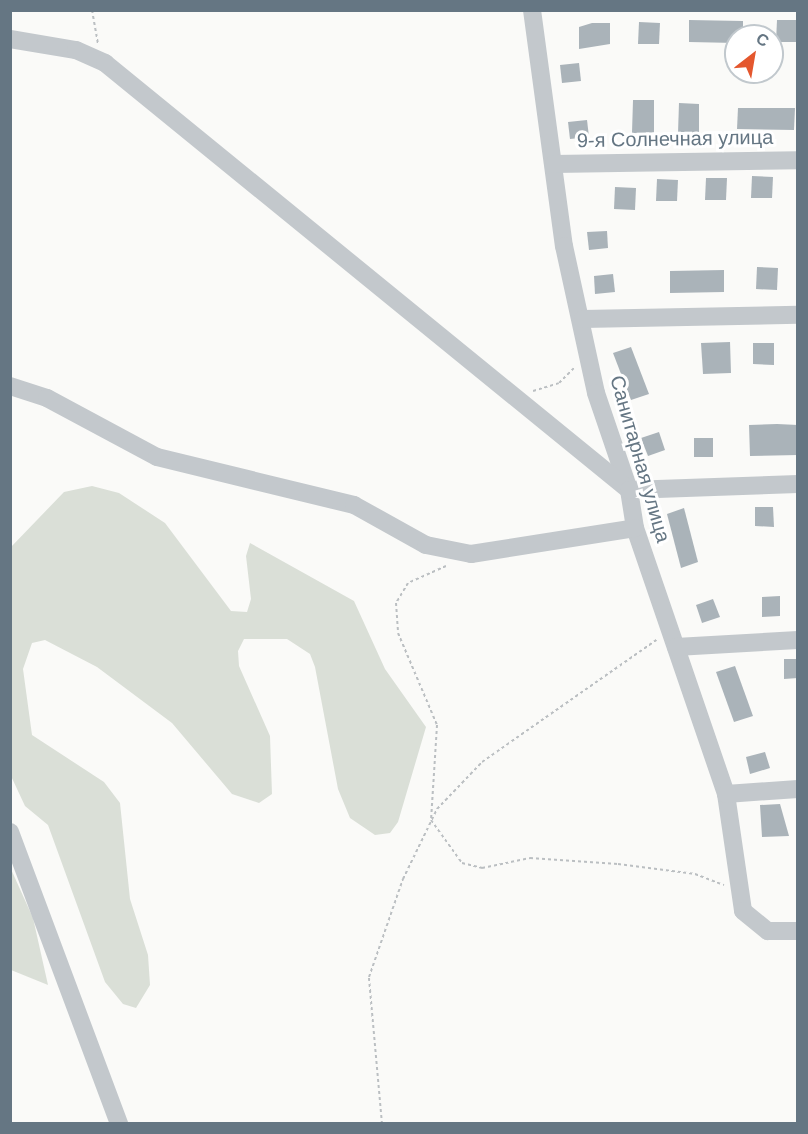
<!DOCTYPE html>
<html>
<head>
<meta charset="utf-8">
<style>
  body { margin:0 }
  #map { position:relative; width:808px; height:1134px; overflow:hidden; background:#fafaf8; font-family:Arial,sans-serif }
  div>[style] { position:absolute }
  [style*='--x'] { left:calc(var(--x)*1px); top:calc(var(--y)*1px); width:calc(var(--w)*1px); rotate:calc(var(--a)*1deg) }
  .green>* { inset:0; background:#dadfd7 }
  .building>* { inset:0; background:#aab3b9 }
  .path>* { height:2px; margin-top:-1px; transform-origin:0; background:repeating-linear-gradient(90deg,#bbbfc2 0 3px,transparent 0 6px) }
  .minor>* { height:18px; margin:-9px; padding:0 9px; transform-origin:9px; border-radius:9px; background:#c3c8cc }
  span { translate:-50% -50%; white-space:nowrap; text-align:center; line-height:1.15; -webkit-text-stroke:6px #fff; paint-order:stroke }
  .street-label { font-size:20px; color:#657683 }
  .frame { position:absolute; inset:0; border:12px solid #657683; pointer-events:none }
  .north { position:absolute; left:724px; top:24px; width:60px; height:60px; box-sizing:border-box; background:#fff; border:2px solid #c1c8cd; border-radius:50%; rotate:31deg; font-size:16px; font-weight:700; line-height:24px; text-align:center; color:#657683 }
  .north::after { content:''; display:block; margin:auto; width:21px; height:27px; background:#e4572e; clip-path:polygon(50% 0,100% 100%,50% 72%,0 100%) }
</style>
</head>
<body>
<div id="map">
  <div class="green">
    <div style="clip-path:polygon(92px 486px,119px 493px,165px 523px,231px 611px,247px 612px,251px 599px,246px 556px,250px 543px,354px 601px,385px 669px,426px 727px,398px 822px,390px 833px,375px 835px,350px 818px,338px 789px,315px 667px,310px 654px,287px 639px,244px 639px,238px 651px,239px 666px,270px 736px,272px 794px,259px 803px,232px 794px,172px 723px,97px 667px,45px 640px,32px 643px,23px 669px,32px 735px,104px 782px,120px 803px,130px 899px,148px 955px,150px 985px,136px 1008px,123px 1004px,105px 982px,48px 825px,25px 806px,11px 776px,11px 547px,64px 492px)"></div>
    <div style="clip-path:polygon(10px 867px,33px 918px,48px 985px,11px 970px)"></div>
  </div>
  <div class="building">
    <div style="clip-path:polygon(689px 20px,743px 21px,743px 36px,736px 36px,736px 43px,689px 42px)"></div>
    <div style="clip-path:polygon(777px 20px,797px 20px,797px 42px,776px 42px)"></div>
    <div style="clip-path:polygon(639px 22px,660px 23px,659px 44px,638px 44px)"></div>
    <div style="clip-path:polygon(592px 23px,610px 23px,610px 44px,579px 49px,579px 27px)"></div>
    <div style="clip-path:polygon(579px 63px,581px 81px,562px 83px,560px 65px)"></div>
    <div style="clip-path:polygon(633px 100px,654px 100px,654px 133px,632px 133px)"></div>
    <div style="clip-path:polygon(679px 103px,699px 104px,699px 133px,678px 133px)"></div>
    <div style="clip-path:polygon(738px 108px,795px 108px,794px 130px,737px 129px)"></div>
    <div style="clip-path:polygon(587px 120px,589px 137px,570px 139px,568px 122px)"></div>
    <div style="clip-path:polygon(752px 176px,773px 177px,772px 198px,751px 198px)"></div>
    <div style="clip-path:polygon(706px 178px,727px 178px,726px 200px,705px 200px)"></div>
    <div style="clip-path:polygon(657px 179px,678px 180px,677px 201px,656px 201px)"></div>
    <div style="clip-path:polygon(615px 187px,636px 188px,635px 210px,614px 209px)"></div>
    <div style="clip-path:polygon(607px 231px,608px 248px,589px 250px,587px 232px)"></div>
    <div style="clip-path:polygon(757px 267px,778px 268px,777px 290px,756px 289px)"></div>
    <div style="clip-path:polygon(724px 270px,724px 292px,670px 293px,670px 271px)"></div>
    <div style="clip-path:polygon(613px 274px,615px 292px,595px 294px,594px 276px)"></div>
    <div style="clip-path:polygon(730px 342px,731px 373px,703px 374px,701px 343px)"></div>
    <div style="clip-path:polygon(753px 343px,774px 343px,774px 365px,753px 364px)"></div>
    <div style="clip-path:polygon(631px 347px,649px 394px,631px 400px,613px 353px)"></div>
    <div style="clip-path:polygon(777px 424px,798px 425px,798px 455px,750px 456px,749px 425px)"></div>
    <div style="clip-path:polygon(659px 432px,665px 450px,648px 456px,641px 438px)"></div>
    <div style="clip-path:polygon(694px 438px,713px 438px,713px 457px,694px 457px)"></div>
    <div style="clip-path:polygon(755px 507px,773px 507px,774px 527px,755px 526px)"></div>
    <div style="clip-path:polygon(684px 508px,698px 562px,681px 568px,667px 514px)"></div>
    <div style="clip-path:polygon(780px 596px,780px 616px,762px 617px,762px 597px)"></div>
    <div style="clip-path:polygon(713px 599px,720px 617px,702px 623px,696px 605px)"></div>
    <div style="clip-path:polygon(784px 659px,798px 659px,798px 678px,784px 679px)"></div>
    <div style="clip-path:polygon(735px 666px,753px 716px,734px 722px,716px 672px)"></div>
    <div style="clip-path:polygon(765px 752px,770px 768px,750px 774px,746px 757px)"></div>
    <div style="clip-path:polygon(780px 804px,789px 836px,762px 837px,760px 805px)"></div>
  </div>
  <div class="path">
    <div style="--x:92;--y:10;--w:35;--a:80"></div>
    <div style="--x:533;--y:391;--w:27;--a:-17"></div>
    <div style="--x:559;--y:383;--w:21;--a:-45"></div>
    <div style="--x:446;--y:566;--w:42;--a:155.9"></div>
    <div style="--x:408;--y:583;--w:23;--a:121"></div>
    <div style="--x:396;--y:603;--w:30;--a:86"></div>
    <div style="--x:398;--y:633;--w:100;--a:67"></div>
    <div style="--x:437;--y:725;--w:95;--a:93.6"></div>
    <div style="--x:431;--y:820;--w:53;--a:54.2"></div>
    <div style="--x:462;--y:863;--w:21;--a:14"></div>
    <div style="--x:482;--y:868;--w:49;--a:-11.8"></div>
    <div style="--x:530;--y:858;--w:88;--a:3.9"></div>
    <div style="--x:618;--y:864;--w:78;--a:7.4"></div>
    <div style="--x:695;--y:874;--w:31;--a:21"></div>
    <div style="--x:382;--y:1124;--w:148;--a:-95.1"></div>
    <div style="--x:369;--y:977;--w:104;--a:-70.9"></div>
    <div style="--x:403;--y:879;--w:78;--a:-64.1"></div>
    <div style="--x:437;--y:809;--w:65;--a:-46.2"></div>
    <div style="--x:482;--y:762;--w:213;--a:-35"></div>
  </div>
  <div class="minor">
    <div style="--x:532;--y:10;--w:238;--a:82.3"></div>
    <div style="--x:564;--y:246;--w:150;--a:77.7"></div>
    <div style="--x:596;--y:393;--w:102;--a:71.2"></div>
    <div style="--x:629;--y:490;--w:38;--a:81"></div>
    <div style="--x:635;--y:528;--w:281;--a:71.1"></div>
    <div style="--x:726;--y:794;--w:118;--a:81.7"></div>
    <div style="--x:743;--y:911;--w:32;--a:39"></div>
    <div style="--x:768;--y:931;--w:30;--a:0"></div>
    <div style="--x:10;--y:39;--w:67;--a:9.5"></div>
    <div style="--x:76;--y:50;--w:32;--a:24"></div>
    <div style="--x:105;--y:63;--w:676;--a:39.18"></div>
    <div style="--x:629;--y:490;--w:169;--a:-2"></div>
    <div style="--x:554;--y:164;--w:244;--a:-0.9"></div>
    <div style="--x:583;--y:319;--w:215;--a:-1.1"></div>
    <div style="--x:10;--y:386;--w:39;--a:18"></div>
    <div style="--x:47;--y:398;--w:125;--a:28.2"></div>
    <div style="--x:157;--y:457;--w:203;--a:13.7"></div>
    <div style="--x:354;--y:505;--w:82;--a:29.1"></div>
    <div style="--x:426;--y:545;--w:46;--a:11.3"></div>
    <div style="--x:471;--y:554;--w:166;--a:-9"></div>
    <div style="--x:676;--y:647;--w:122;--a:-3.3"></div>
    <div style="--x:726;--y:794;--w:72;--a:-4"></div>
    <div style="--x:10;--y:832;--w:312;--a:69.5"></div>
  </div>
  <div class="street-label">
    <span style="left:675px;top:139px;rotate:-1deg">9-я Солнечная улица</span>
    <span style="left:640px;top:459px;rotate:74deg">Санитарная улица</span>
  </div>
  <div class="frame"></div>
  <div class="north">С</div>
</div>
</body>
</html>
